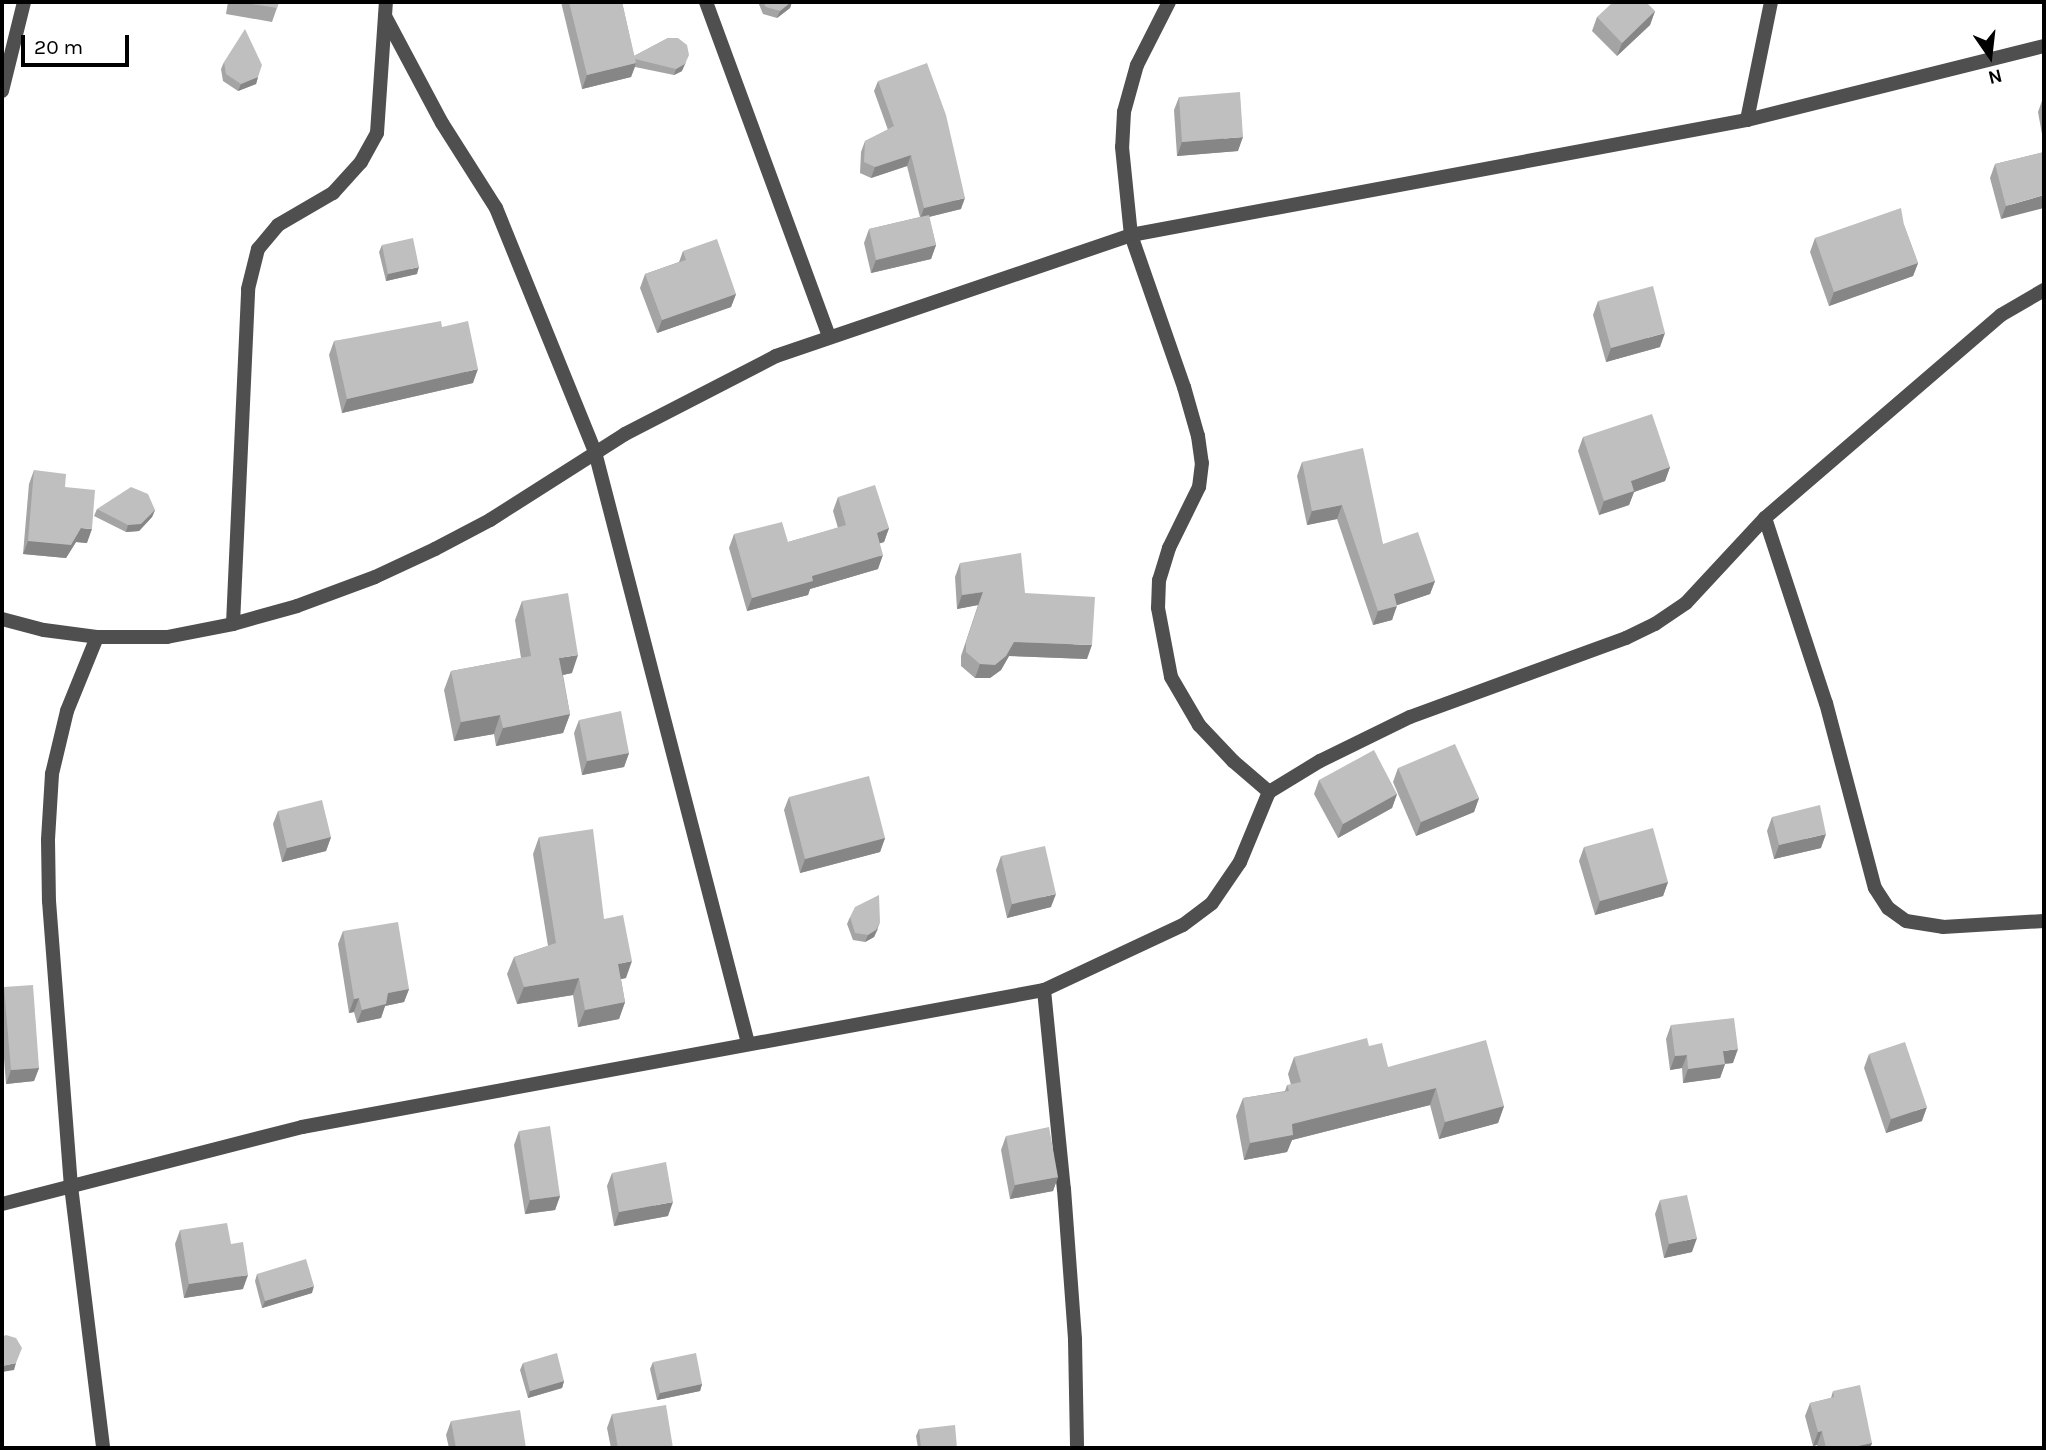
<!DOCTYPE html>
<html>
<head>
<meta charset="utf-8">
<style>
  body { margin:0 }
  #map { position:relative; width:2046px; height:1450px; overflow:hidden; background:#fff; font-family:Karla,sans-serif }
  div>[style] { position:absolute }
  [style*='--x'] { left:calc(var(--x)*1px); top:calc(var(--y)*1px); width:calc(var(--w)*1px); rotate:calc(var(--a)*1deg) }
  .minor>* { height:14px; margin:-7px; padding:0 7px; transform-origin:7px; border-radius:7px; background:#4f4f4f }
  .wall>* { inset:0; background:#a4a4a4 }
  .shaded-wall>* { inset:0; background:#868686 }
  .building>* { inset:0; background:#bfbfbf }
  span { translate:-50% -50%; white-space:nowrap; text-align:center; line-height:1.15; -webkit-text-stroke:5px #fff; paint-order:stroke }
  .frame { position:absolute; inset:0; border:4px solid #000; pointer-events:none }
  .north { position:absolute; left:1955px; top:21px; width:70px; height:70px; -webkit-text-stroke:5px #fff; paint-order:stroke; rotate:166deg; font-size:19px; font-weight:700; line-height:28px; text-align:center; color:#000 }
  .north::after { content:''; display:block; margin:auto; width:24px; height:32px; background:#000; clip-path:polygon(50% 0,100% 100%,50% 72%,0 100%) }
  .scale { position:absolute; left:21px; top:35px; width:108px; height:32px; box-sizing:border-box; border:4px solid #000; border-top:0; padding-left:9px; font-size:21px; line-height:24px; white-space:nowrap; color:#000; -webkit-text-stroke:5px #fff; paint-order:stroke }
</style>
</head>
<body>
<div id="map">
  <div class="minor">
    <div style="--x:706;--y:2;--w:356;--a:69.8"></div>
    <div style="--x:1169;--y:2;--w:71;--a:116.9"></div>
    <div style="--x:1137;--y:65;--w:49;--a:105.5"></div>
    <div style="--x:1124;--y:112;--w:35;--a:93"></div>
    <div style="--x:1122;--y:147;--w:88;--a:84.2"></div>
    <div style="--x:1131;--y:235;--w:161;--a:70.8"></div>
    <div style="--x:1184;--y:387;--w:51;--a:74.1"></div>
    <div style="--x:1198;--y:436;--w:27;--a:82"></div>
    <div style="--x:1202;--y:463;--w:24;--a:97"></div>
    <div style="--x:1199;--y:487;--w:68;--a:116.2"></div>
    <div style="--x:1169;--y:548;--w:34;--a:107"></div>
    <div style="--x:1159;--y:580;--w:28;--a:92"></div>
    <div style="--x:1158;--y:608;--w:70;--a:79.3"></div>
    <div style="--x:1171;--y:677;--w:56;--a:59.7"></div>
    <div style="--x:1199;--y:725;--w:50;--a:46.6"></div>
    <div style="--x:1233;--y:761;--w:48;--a:40.7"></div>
    <div style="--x:385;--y:16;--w:121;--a:62"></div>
    <div style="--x:442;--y:123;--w:101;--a:57.6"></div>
    <div style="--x:496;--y:208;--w:263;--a:67.9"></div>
    <div style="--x:595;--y:452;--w:610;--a:75.49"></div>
    <div style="--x:2;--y:91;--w:92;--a:-76.1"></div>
    <div style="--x:1747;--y:120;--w:120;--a:-78.5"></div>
    <div style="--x:1765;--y:518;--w:195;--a:71.8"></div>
    <div style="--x:1826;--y:703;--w:191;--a:75.2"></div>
    <div style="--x:1875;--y:888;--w:24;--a:57"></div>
    <div style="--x:1888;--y:908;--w:22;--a:36"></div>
    <div style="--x:1906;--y:921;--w:37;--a:9"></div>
    <div style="--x:1943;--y:927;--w:101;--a:-3.4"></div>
    <div style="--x:2;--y:619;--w:43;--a:14.7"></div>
    <div style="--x:44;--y:630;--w:53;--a:7.5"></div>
    <div style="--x:97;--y:637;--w:70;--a:0"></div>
    <div style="--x:167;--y:637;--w:67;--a:-11.1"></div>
    <div style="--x:233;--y:624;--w:66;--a:-15.7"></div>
    <div style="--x:297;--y:606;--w:83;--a:-20.4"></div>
    <div style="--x:375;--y:577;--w:66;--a:-25"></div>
    <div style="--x:435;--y:549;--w:62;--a:-27.8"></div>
    <div style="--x:490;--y:520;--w:160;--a:-32.5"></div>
    <div style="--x:625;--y:434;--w:170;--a:-27.3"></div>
    <div style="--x:776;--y:356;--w:375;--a:-18.8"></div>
    <div style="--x:1131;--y:235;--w:627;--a:-10.57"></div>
    <div style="--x:1747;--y:120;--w:306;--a:-14"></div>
    <div style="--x:233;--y:624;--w:335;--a:-87.4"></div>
    <div style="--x:248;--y:289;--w:41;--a:-76"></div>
    <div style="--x:258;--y:249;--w:31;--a:-50"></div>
    <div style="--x:278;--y:225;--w:64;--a:-30.2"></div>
    <div style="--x:333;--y:193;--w:42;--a:-47.9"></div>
    <div style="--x:361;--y:162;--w:33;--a:-61"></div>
    <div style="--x:377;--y:133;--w:131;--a:-86.1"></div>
    <div style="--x:97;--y:637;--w:80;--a:112.1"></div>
    <div style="--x:67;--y:711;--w:65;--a:103.4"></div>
    <div style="--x:52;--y:774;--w:66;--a:93.5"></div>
    <div style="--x:48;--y:840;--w:61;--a:89.1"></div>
    <div style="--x:49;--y:901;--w:286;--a:85.6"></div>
    <div style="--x:71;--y:1186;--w:264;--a:83"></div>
    <div style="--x:1044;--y:990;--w:200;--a:84.3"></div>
    <div style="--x:1064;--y:1189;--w:151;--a:85.8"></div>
    <div style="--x:1075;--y:1340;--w:108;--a:88.9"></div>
    <div style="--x:2;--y:1204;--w:310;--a:-14.4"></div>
    <div style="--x:302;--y:1127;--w:755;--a:-10.46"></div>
    <div style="--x:1044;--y:990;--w:153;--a:-25.1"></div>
    <div style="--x:1183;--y:925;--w:36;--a:-37"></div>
    <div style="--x:1212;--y:903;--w:50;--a:-55.7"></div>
    <div style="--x:1240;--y:862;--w:76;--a:-67.5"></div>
    <div style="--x:1269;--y:792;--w:60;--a:-31.3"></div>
    <div style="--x:1320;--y:761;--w:100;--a:-26.1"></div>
    <div style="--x:1410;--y:717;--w:230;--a:-20.1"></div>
    <div style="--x:1626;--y:638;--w:32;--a:-26"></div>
    <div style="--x:1655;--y:624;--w:37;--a:-34"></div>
    <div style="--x:1686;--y:603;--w:116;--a:-47.1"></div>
    <div style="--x:1765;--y:518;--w:311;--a:-40.7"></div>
    <div style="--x:2001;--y:315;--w:50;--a:-30.2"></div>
  </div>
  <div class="wall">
    <div style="clip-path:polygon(228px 2px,279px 2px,272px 22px,226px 14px)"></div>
    <div style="clip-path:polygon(561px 2px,622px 2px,634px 56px,668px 38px,682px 71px,674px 75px,635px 67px,631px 77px,582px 89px)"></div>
    <div style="clip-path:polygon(758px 2px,792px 2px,790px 8px,777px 18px,763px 14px)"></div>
    <div style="clip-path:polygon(1655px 11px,1650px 25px,1617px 56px,1592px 31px,1597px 17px)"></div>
    <div style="clip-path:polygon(224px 62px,258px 77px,256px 84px,238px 91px,223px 81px,221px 69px)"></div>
    <div style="clip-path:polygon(878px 81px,961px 209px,929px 217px,936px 245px,931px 259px,871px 273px,864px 243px,869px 229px,920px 217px,907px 166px,871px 178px,860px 173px,861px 152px,865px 141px,888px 130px,874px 91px)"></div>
    <div style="clip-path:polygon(1179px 97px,1238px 151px,1177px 156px,1174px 110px)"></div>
    <div style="clip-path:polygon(2043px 98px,2044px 98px,2044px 145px,2038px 112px)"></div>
    <div style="clip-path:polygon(2044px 152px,2001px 219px,1990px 178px,1995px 164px)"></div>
    <div style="clip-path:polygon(1904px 225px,1918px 263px,1913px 276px,1829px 306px,1810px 252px,1815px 238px)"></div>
    <div style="clip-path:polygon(382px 245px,417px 274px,386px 281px,379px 252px)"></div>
    <div style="clip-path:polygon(683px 251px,736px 294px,731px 307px,657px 333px,640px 288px,645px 274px,679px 262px)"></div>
    <div style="clip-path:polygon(1598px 301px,1660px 347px,1606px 362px,1593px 315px)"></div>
    <div style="clip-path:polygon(442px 327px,473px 383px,342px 413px,329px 355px,334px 341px)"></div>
    <div style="clip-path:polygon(1583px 437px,1670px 467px,1665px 481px,1634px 492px,1629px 505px,1599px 515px,1578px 451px)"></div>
    <div style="clip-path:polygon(1302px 462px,1383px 544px,1435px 581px,1430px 594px,1396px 605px,1392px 620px,1373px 625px,1337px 519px,1307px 525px,1297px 476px)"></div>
    <div style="clip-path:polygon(34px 470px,65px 487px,87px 543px,76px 542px,66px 558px,23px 554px,29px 484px)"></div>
    <div style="clip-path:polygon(838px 497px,889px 528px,884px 542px,880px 543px,878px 569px,810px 589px,808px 595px,747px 611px,729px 548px,734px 534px,788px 542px,838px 528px,833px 511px)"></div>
    <div style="clip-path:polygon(97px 509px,155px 510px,152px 517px,139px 531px,126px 532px,94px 516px)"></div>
    <div style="clip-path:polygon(960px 563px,1025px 593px,1087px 659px,1009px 656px,1001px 670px,990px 678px,975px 678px,961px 666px,961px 656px,978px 605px,957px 609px,955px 577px)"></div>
    <div style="clip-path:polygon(522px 601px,572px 673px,563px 675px,570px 714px,563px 733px,496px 746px,494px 734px,454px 741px,444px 690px,451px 671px,521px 658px,515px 620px)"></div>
    <div style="clip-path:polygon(579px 720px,629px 753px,624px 767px,582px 775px,574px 733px)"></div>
    <div style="clip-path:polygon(1398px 768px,1479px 798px,1474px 812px,1416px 836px,1393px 782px)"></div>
    <div style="clip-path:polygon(1319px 780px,1397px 794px,1392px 808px,1338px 838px,1314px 794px)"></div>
    <div style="clip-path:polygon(789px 797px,885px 838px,880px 852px,800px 873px,784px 810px)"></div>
    <div style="clip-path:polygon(278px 811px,331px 837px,326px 851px,282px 862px,273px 824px)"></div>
    <div style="clip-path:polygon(1772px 817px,1821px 848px,1774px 859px,1767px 831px)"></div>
    <div style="clip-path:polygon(539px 837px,604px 919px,626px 978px,621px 979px,625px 1002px,619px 1019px,578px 1027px,573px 995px,517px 1004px,507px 974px,514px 957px,548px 946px,533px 854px)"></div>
    <div style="clip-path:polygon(1584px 847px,1668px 882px,1663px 896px,1595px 915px,1579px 861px)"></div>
    <div style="clip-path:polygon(1001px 856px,1051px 907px,1007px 918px,996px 870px)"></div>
    <div style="clip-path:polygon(850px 917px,878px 929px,874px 937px,865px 942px,853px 940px,847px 924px)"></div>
    <div style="clip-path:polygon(343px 931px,409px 989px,404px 1002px,385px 1006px,381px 1018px,357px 1023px,354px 1012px,349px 1013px,338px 944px)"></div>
    <div style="clip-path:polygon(4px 987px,39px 1068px,34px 1081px,6px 1084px,2px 1033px,2px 994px)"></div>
    <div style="clip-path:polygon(1671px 1025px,1733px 1063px,1725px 1064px,1720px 1078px,1683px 1083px,1682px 1068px,1670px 1070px,1666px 1039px)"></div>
    <div style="clip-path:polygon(1369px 1046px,1388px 1067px,1504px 1106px,1498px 1123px,1439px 1139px,1430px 1105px,1292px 1140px,1287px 1152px,1244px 1160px,1236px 1116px,1243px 1098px,1285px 1091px,1287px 1085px,1291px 1085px,1288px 1074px,1294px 1057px)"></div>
    <div style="clip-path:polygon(1869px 1054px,1922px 1121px,1886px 1133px,1864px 1068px)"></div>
    <div style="clip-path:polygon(519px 1131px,560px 1196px,555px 1210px,525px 1214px,514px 1145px)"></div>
    <div style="clip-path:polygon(1006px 1136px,1058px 1177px,1053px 1191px,1010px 1199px,1001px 1150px)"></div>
    <div style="clip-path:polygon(612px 1173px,668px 1216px,614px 1226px,607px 1186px)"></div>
    <div style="clip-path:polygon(1660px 1200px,1692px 1252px,1664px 1258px,1655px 1214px)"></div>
    <div style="clip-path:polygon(180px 1230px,231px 1244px,243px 1289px,184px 1298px,175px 1244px)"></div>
    <div style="clip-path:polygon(257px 1274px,312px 1293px,262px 1308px,255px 1281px)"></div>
    <div style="clip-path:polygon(653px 1362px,702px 1384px,700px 1391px,657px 1400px,650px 1369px)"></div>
    <div style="clip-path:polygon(523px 1363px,564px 1381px,562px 1388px,528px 1398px,520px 1370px)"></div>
    <div style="clip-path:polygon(1833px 1391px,1872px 1443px,1870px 1448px,1818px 1448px,1817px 1445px,1813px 1446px,1805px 1416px,1810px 1403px,1831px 1398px)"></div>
    <div style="clip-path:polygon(612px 1414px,673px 1448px,611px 1448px,607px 1428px)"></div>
    <div style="clip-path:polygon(451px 1421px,526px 1448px,449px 1448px,446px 1435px)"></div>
    <div style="clip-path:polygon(919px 1429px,957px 1448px,918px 1448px,916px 1436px)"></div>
  </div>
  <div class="shaded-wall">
    <div style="clip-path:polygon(791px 2px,792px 2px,790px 8px,777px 18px,780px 11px)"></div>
    <div style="clip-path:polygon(1655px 11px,1650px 25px,1617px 56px,1622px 43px)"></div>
    <div style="clip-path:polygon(686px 62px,682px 71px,674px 75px,676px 69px)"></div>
    <div style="clip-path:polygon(636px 63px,631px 77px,582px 89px,587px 75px)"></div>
    <div style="clip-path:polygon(258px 77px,256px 84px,238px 91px,241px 84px)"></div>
    <div style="clip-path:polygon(1243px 137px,1238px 151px,1177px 156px,1182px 142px)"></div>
    <div style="clip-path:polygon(911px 155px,907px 166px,871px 178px,875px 167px)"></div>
    <div style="clip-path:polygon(2044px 195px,2044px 208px,2001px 219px,2006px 206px)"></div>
    <div style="clip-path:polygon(965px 198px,961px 209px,920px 219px,924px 208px)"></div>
    <div style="clip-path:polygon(936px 245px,931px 259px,871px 273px,876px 260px)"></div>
    <div style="clip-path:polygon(1918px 263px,1913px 276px,1829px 306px,1834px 292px)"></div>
    <div style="clip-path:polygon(419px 267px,417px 274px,386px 281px,388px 274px)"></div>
    <div style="clip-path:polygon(736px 294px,731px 307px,657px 333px,662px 320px)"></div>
    <div style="clip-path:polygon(1665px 333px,1660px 347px,1606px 362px,1611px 348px)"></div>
    <div style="clip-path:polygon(478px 369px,473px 383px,342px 413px,347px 399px)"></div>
    <div style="clip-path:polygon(1670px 467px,1665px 481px,1634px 492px,1629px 505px,1599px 515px,1604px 501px,1631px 481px)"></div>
    <div style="clip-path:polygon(1342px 505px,1337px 519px,1307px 525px,1312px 511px)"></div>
    <div style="clip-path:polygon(155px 510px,152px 517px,139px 531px,126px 532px,128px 525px)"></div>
    <div style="clip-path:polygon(81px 528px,92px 529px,87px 543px,76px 542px,66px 558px,23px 554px,28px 541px)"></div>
    <div style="clip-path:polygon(889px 528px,884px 542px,872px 546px,877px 533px)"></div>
    <div style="clip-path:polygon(883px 555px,878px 569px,810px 589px,808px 595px,747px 611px,752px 598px,812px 576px)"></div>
    <div style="clip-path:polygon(1435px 581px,1430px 594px,1389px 608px,1394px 594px)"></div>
    <div style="clip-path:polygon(983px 592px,978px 605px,957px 609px,962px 595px)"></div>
    <div style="clip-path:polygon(1397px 606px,1392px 620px,1373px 625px,1378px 611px)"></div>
    <div style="clip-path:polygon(1014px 642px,1092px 645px,1087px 659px,1009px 656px,1001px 670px,990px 678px,975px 678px,980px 664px)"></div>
    <div style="clip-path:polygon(578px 655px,572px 673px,553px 677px,559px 658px)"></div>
    <div style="clip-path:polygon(570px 714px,563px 733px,496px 746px,503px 728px)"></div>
    <div style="clip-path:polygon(500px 715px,494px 734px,454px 741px,461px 722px)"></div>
    <div style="clip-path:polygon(629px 753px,624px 767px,582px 775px,587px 761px)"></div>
    <div style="clip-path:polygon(1397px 794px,1392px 808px,1338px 838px,1343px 824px)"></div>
    <div style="clip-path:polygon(1479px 798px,1474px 812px,1416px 836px,1421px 822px)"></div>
    <div style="clip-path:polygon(1826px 834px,1821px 848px,1774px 859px,1779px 845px)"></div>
    <div style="clip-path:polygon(331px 837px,326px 851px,282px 862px,287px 848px)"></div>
    <div style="clip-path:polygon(885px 838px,880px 852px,800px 873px,805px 859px)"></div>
    <div style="clip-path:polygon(1668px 882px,1663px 896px,1595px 915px,1600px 901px)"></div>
    <div style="clip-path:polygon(1056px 894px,1051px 907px,1007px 918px,1012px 904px)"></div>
    <div style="clip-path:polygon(880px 922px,874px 937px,865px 942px,868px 935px)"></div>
    <div style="clip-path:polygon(632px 961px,626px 978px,611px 981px,618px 964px)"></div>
    <div style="clip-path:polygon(579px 978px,573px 995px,517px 1004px,524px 987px)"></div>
    <div style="clip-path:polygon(409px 989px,404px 1002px,385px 1006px,381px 1018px,357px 1023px,362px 1010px,388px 993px)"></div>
    <div style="clip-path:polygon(359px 998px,354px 1012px,349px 1013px,354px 999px)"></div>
    <div style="clip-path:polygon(625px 1002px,619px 1019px,578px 1027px,585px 1010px)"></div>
    <div style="clip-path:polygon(1738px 1049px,1733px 1063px,1718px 1064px,1723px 1051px)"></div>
    <div style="clip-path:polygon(1687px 1055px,1682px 1068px,1670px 1070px,1675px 1056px)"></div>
    <div style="clip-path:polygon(1725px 1064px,1720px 1078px,1683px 1083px,1688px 1069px)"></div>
    <div style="clip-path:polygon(39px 1068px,34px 1081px,6px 1084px,11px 1070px)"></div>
    <div style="clip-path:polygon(1436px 1088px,1430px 1105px,1292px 1140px,1287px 1152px,1244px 1160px,1250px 1143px,1292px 1124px)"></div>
    <div style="clip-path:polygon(1504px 1106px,1498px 1123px,1439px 1139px,1445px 1122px)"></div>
    <div style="clip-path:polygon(1927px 1107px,1922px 1121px,1886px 1133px,1891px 1119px)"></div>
    <div style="clip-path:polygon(1058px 1177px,1053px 1191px,1010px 1199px,1015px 1185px)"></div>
    <div style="clip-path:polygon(560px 1196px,555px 1210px,525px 1214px,530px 1200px)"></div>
    <div style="clip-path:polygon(673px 1202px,668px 1216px,614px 1226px,619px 1212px)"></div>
    <div style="clip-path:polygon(1697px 1238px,1692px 1252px,1664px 1258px,1669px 1244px)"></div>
    <div style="clip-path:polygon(248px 1275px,243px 1289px,184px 1298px,189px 1284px)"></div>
    <div style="clip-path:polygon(314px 1286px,312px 1293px,262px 1308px,265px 1301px)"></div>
    <div style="clip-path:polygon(16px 1363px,14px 1370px,2px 1372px,2px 1366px)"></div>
    <div style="clip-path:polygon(564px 1381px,562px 1388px,528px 1398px,530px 1391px)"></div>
    <div style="clip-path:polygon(702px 1384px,700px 1391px,657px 1400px,660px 1393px)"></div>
    <div style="clip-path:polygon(1822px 1431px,1817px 1445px,1813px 1446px,1818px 1432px)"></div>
    <div style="clip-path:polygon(1872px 1443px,1870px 1448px,1849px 1448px)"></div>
  </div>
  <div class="building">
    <div style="clip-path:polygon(239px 2px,279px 2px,277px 8px)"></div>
    <div style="clip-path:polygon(569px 2px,622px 2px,636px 63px,587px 75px)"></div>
    <div style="clip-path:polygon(763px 2px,791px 2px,780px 11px,766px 7px)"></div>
    <div style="clip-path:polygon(1613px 2px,1646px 2px,1655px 11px,1622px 43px,1597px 17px)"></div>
    <div style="clip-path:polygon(245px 29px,262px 65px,258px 77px,241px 84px,226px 74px,224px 62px)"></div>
    <div style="clip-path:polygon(668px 38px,678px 38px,687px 45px,689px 55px,685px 64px,676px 69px,635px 59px,634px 56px)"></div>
    <div style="clip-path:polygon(927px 63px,946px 115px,965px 198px,924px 208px,911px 155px,875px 167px,864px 162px,865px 141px,894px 126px,878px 81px)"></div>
    <div style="clip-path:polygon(1240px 92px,1243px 137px,1182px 142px,1179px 97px)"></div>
    <div style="clip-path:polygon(2044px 152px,2044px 195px,2006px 206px,1995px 164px)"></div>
    <div style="clip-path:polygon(1901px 208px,1904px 225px,1918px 263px,1834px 292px,1815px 238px)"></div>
    <div style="clip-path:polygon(929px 215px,936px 245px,876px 260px,869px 229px)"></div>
    <div style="clip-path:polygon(413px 238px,419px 267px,388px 274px,382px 245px)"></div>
    <div style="clip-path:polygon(717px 239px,736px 294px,662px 320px,645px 274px,686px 260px,683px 251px)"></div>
    <div style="clip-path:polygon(1653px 286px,1665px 333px,1611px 348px,1598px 301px)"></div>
    <div style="clip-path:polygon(441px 321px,442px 327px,468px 321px,478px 369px,347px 399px,334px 341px)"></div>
    <div style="clip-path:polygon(1652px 414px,1670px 467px,1631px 481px,1634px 491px,1604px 501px,1583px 437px)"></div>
    <div style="clip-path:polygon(1363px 448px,1383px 544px,1418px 532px,1435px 581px,1394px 594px,1397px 606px,1378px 611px,1342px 505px,1312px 511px,1302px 462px)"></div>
    <div style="clip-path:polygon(34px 470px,66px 474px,65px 487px,95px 490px,92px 529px,81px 528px,71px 545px,28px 541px)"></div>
    <div style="clip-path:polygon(875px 485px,889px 528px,877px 533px,883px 555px,812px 576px,813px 581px,752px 598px,734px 534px,782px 522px,788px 542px,846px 525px,838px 497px)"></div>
    <div style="clip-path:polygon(131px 487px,148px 494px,155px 510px,141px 524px,128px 525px,97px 509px)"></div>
    <div style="clip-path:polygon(1021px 553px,1025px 593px,1095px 597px,1092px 645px,1014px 642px,1006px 656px,995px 665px,980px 664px,966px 652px,966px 642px,983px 592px,962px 595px,960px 563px)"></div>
    <div style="clip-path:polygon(568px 593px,578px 655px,559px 658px,570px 714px,503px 728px,500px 715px,461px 722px,451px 671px,531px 656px,522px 601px)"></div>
    <div style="clip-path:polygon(621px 711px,629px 753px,587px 761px,579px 720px)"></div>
    <div style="clip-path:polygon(1455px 744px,1479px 798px,1421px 822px,1398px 768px)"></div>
    <div style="clip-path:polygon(1374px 750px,1397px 794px,1343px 824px,1319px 780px)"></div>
    <div style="clip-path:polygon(869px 776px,885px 838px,805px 859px,789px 797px)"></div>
    <div style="clip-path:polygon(322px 800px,331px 837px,287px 848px,278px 811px)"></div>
    <div style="clip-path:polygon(1820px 805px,1826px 834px,1779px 845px,1772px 817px)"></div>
    <div style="clip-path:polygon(1653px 828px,1668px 882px,1600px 901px,1584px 847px)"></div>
    <div style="clip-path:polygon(593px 829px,604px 919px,623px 915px,632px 961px,618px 964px,625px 1002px,585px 1010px,579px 978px,524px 987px,514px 957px,556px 943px,539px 837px)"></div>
    <div style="clip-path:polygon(1045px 846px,1056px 894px,1012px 904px,1001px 856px)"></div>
    <div style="clip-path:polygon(879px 895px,880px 922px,876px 930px,868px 935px,855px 933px,850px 917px,855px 907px)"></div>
    <div style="clip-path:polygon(398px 922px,409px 989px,388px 993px,386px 1004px,362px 1010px,359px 998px,354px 999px,343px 931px)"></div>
    <div style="clip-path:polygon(33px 985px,39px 1068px,11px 1070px,4px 987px)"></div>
    <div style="clip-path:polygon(1734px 1018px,1738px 1049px,1723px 1051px,1725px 1064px,1688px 1069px,1687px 1055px,1675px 1056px,1671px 1025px)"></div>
    <div style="clip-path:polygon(1367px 1038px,1369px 1046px,1382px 1043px,1388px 1067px,1486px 1040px,1504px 1106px,1445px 1122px,1436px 1088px,1292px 1124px,1293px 1135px,1250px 1143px,1243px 1098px,1289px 1091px,1287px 1085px,1301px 1082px,1294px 1057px)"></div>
    <div style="clip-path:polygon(1905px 1042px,1927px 1107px,1891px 1119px,1869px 1054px)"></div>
    <div style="clip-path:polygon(550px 1126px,560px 1196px,530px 1200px,519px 1131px)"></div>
    <div style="clip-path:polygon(1049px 1127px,1058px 1177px,1015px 1185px,1006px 1136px)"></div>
    <div style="clip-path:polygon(666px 1162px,673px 1202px,619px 1212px,612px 1173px)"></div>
    <div style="clip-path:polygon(1687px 1195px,1697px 1238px,1669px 1244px,1660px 1200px)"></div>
    <div style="clip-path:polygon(227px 1223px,231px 1244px,243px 1242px,248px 1275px,189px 1284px,180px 1230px)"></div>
    <div style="clip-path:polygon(306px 1259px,314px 1286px,265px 1301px,257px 1274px)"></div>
    <div style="clip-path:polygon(6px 1335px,16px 1338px,22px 1348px,16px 1363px,2px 1366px,2px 1337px)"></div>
    <div style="clip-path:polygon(557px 1353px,564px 1381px,530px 1391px,523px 1363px)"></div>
    <div style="clip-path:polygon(696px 1353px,702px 1384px,660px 1393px,653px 1362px)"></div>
    <div style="clip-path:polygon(1860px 1385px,1872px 1443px,1849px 1448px,1826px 1448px,1822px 1431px,1818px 1432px,1810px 1403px,1834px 1397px,1833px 1391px)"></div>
    <div style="clip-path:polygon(666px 1405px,673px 1448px,618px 1448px,612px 1414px)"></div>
    <div style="clip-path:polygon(520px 1410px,526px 1448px,456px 1448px,451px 1421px)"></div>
    <div style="clip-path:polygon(955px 1425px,957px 1448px,921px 1448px,919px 1429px)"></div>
  </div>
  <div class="frame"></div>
  <div class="north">N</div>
  <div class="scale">20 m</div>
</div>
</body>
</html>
